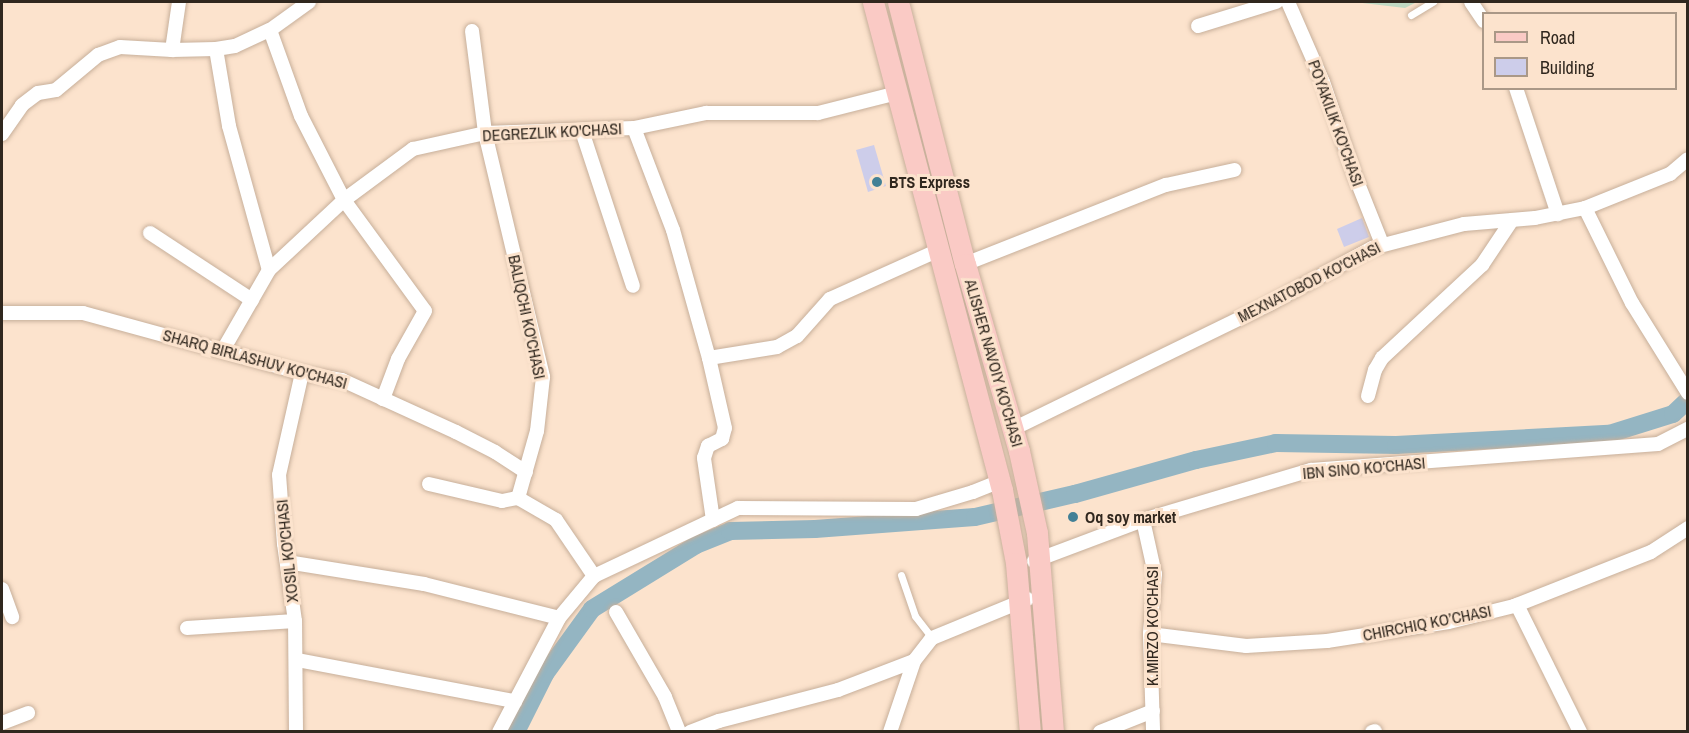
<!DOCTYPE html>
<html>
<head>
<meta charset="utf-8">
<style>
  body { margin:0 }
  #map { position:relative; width:1689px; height:733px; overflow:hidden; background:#fce3cd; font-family:"Archivo Narrow",sans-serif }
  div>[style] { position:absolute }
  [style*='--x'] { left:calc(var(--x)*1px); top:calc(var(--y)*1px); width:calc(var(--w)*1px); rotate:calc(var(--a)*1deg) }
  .green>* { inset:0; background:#c0d9c3 }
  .canal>* { height:18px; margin:-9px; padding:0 9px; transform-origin:9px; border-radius:9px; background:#94b5c2 }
  .building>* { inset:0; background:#cdcdea }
  .roads { filter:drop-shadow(0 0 2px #c7af9a) drop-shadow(0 0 2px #c7af9a) }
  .lane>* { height:7px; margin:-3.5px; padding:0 3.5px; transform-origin:3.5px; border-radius:3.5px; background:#fff }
  .street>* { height:14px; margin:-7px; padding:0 7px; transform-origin:7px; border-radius:7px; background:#fff }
  .primary>* { height:21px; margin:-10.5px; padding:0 10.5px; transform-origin:10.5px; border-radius:10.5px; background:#facac5 }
  .dots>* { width:16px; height:16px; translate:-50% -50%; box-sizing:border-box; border:3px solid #fce3cd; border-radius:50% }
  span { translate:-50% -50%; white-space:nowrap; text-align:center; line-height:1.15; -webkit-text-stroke:6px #fce3cd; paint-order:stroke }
  .street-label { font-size:16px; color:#30271e }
  .poi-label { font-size:16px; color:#30271e; font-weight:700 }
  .left { translate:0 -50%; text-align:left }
  .frame { position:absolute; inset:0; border:3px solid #30271e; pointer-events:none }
  .legend { position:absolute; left:1482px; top:12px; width:195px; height:78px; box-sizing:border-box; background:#fce3cd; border:2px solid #aa9887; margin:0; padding:8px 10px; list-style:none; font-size:18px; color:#30271e }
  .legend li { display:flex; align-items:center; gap:12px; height:30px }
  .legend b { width:30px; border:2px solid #aa9887 }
</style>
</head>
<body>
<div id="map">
  <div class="green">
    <div style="clip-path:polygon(1354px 2px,1417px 2px,1405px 8px)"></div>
  </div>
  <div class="canal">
    <div style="--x:516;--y:732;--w:65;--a:-63.4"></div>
    <div style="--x:545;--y:674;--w:80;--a:-54.1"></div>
    <div style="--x:592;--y:609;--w:122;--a:-31.6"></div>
    <div style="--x:696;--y:545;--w:37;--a:-22"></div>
    <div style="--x:730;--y:531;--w:85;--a:-1.3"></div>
    <div style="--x:815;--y:529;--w:160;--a:-4.3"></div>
    <div style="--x:975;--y:517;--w:103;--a:-13"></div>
    <div style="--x:1075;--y:494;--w:126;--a:-15.7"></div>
    <div style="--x:1196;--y:460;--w:82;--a:-12"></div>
    <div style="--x:1276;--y:443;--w:120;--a:1"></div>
    <div style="--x:1396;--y:445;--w:213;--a:-3"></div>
    <div style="--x:1609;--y:434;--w:67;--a:-17.4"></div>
    <div style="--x:1673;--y:414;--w:21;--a:-43"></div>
  </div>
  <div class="building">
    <div style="clip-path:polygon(874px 145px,886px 186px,868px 192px,856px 150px)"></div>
    <div style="clip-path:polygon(1362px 218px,1369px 237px,1344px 247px,1337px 229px)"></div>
  </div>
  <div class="roads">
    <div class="lane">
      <div style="--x:1411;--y:15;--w:26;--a:-31"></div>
      <div style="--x:901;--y:575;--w:43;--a:71.1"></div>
      <div style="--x:915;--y:616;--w:28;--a:52"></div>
    </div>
    <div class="street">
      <div style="--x:1288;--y:2;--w:87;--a:66.4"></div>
      <div style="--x:1323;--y:82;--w:99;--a:71.2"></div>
      <div style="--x:1355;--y:176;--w:73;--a:68.3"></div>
      <div style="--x:1471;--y:2;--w:23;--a:56"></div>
      <div style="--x:1198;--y:26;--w:82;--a:-17.1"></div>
      <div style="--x:270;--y:30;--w:91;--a:70.2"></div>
      <div style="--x:301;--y:116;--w:94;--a:62.9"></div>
      <div style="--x:344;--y:200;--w:137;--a:53.9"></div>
      <div style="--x:425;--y:311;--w:55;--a:119.4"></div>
      <div style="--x:398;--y:359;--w:43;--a:110.6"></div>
      <div style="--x:472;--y:31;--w:103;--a:82.7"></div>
      <div style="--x:485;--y:133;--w:251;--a:76.6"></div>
      <div style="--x:543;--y:377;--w:54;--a:96.3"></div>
      <div style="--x:537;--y:431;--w:70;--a:105.8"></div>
      <div style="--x:518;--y:498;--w:44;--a:30.1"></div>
      <div style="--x:556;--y:520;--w:68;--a:55.8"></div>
      <div style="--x:216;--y:49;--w:78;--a:80.4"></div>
      <div style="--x:229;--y:126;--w:149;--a:74.5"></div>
      <div style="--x:172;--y:50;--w:49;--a:-81.7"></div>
      <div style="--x:1516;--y:88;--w:133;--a:71.6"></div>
      <div style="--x:634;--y:128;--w:109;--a:69.1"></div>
      <div style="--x:673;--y:230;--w:133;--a:74.3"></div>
      <div style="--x:582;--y:131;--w:163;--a:71.8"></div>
      <div style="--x:2;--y:134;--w:35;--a:-55"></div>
      <div style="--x:22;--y:105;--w:20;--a:-37"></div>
      <div style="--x:38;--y:93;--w:18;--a:-9"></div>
      <div style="--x:56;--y:90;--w:55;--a:-39.8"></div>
      <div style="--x:98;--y:55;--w:23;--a:-20"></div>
      <div style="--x:120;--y:47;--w:52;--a:3.3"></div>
      <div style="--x:172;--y:50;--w:44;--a:-1.3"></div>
      <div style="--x:216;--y:49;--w:19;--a:-9"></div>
      <div style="--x:235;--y:46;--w:38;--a:-25"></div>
      <div style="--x:270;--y:30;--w:48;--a:-35.7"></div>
      <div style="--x:1585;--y:208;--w:106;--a:63.7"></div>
      <div style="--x:1632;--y:303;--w:106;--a:58.1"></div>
      <div style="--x:150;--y:233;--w:122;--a:33.3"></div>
      <div style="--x:965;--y:264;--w:216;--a:-21.5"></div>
      <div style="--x:1166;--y:185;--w:70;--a:-12.4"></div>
      <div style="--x:2;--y:313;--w:81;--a:0"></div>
      <div style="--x:83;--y:313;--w:227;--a:15.3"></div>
      <div style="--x:302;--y:373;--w:41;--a:9.9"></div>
      <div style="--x:342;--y:380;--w:125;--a:24.5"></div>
      <div style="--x:456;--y:432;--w:44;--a:27.1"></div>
      <div style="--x:495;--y:452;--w:37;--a:33"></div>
      <div style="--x:223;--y:350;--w:92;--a:-60.1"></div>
      <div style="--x:269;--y:270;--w:103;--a:-43"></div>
      <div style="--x:344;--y:200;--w:86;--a:-36.5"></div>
      <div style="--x:413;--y:149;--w:74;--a:-12.5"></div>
      <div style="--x:485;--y:133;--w:149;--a:-1.9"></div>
      <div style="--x:634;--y:128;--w:74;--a:-11.8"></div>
      <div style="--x:706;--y:113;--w:112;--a:0"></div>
      <div style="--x:818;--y:113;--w:81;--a:-14.2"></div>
      <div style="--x:1368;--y:396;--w:27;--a:-75"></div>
      <div style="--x:1375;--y:370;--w:14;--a:-60"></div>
      <div style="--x:1382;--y:358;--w:137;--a:-42.9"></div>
      <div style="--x:1482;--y:265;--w:54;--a:-56.3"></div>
      <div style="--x:1013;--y:429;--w:285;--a:-26"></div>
      <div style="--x:1269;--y:304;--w:117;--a:-28.5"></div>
      <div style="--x:1372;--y:248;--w:95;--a:-14.6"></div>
      <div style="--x:1464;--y:224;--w:71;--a:-4.8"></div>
      <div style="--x:1535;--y:218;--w:51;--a:-11.3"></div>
      <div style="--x:1585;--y:208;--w:92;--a:-21.8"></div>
      <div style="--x:1670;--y:174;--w:23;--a:-40"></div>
      <div style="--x:429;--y:484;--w:75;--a:13.1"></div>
      <div style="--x:502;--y:501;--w:16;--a:-11"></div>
      <div style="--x:713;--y:520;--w:63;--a:-98.3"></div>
      <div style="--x:704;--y:458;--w:13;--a:-72"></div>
      <div style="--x:708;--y:446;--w:16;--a:-27"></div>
      <div style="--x:722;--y:439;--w:11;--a:-75"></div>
      <div style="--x:725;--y:428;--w:72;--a:-102.9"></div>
      <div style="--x:709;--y:358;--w:69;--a:-9.2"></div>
      <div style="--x:777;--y:347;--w:23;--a:-29"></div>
      <div style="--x:797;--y:336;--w:50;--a:-48.3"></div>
      <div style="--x:830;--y:299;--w:117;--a:-24.2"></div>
      <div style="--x:1143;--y:520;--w:55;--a:77.5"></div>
      <div style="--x:1155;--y:574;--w:60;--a:94.8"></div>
      <div style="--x:1150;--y:634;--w:98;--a:88.2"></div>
      <div style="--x:1034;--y:561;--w:116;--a:-20.6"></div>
      <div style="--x:1143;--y:520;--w:175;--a:-16.6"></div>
      <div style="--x:1311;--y:470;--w:348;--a:-4.3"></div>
      <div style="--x:1658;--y:444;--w:34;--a:-27"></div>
      <div style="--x:287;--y:562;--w:139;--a:9.1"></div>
      <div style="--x:424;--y:584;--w:139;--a:14.1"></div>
      <div style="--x:2;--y:589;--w:30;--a:70"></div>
      <div style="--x:1517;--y:605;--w:142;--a:63.6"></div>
      <div style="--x:616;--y:612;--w:98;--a:60"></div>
      <div style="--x:665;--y:697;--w:38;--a:68"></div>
      <div style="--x:187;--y:628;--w:108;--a:-3.7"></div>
      <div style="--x:1150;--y:634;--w:97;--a:7.1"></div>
      <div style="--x:1246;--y:646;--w:81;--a:-3.5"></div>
      <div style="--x:1327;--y:641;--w:123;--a:-8.9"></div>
      <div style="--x:1449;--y:622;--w:67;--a:-13.8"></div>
      <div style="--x:1514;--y:606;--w:147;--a:-21.5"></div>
      <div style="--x:1651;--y:552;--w:44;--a:-33"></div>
      <div style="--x:297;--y:660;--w:222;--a:10.7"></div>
      <div style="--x:2;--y:723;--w:28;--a:-21"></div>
      <div style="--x:296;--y:732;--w:111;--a:-90.5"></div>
      <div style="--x:295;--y:621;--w:78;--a:-98.1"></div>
      <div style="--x:284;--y:544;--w:69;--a:-94.1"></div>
      <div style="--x:279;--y:475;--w:105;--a:-77.3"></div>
      <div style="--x:499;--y:732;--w:129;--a:-62.2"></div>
      <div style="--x:559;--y:618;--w:55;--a:-50.2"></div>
      <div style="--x:594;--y:576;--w:159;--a:-25.3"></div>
      <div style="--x:738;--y:508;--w:178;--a:0.3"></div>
      <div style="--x:916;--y:509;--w:59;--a:-16.6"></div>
      <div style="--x:973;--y:492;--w:29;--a:-22"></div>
      <div style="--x:690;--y:732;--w:31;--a:-21"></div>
      <div style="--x:719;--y:721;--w:123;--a:-14.6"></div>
      <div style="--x:838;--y:690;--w:81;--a:-20.9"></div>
      <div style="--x:914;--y:661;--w:29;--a:-52"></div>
      <div style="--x:932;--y:638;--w:103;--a:-22.3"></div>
      <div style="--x:890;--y:732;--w:75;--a:-71.3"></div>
      <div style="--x:1100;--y:732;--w:57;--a:-21.6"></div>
      <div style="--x:1372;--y:732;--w:3;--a:-18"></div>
    </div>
    <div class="primary">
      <div style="--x:873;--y:2;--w:505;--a:75.19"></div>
      <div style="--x:1002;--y:490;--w:74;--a:79.1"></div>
      <div style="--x:1016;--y:563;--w:170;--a:85.3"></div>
      <div style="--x:898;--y:2;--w:270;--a:75.7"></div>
      <div style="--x:965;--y:264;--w:195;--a:73.9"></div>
      <div style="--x:1019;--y:451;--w:84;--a:77.6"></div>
      <div style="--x:1037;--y:533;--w:200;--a:85.4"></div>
    </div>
  </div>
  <div class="dots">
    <div style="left:877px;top:182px;background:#428096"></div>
    <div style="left:1073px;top:517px;background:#428096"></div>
  </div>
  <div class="street-label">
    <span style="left:1336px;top:123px;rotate:70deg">POYAKILIK KO'CHASI</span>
    <span style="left:552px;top:132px;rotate:-3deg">DEGREZLIK KO'CHASI</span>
    <span style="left:1309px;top:282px;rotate:-27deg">MEXNATOBOD KO'CHASI</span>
    <span style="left:527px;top:317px;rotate:78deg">BALIQCHI KO'CHASI</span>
    <span style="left:255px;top:359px;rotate:15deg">SHARQ BIRLASHUV KO'CHASI</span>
    <span style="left:994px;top:363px;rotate:74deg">ALISHER NAVOIY KO'CHASI</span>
    <span style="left:1364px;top:468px;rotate:-5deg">IBN SINO KO‘CHASI</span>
    <span style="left:287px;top:551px;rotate:-96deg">XOSIL KO'CHASI</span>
    <span style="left:1427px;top:623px;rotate:-11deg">CHIRCHIQ KO’CHASI</span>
    <span style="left:1152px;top:626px;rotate:-90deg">K.MIRZO KO'CHASI</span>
  </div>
  <div class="poi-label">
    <span class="left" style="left:889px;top:182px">BTS Express</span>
    <span class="left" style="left:1085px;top:517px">Oq soy market</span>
  </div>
  <div class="frame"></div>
  <ul class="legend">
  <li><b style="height:8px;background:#facac5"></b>Road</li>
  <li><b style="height:16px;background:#cdcdea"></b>Building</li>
  </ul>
</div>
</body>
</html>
